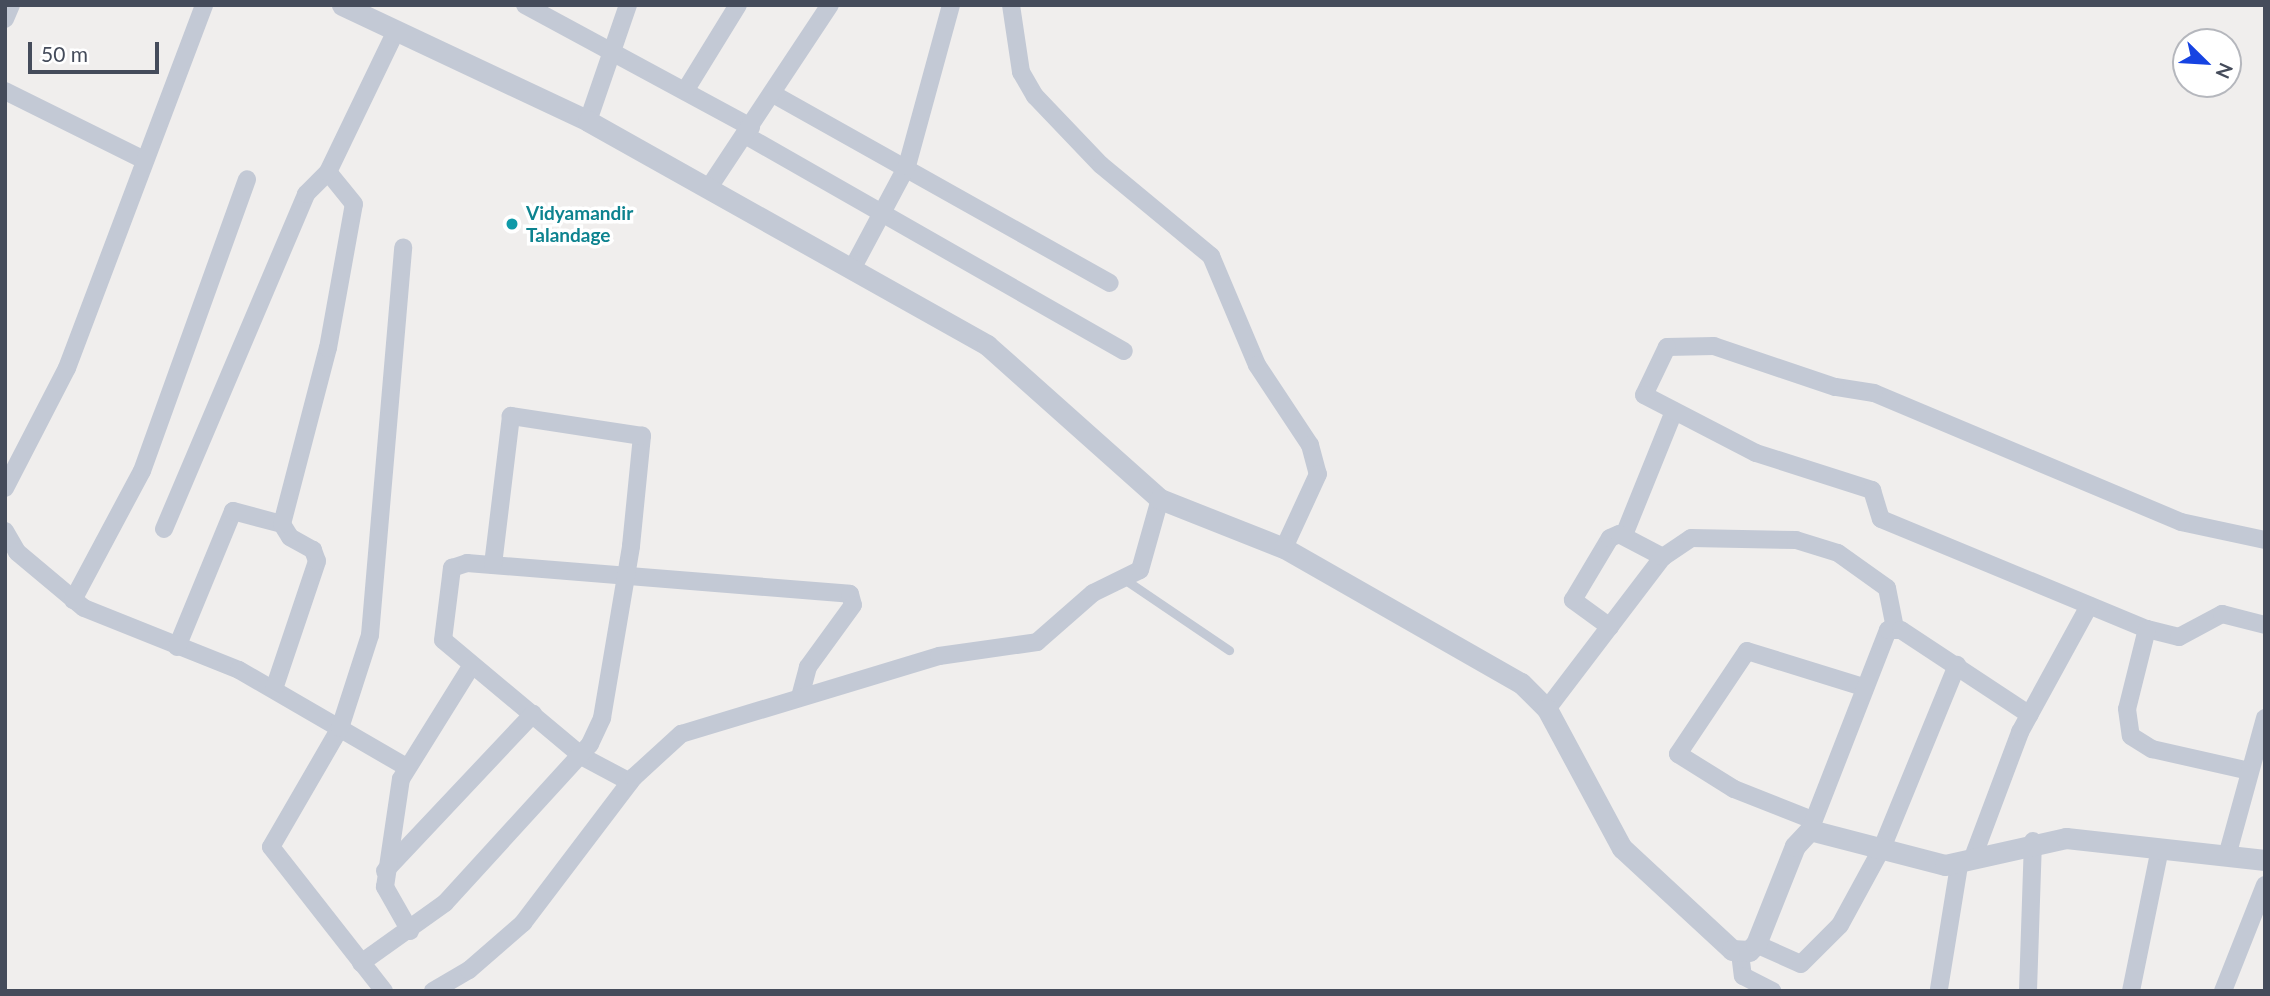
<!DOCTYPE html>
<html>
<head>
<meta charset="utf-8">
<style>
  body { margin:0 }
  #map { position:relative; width:2270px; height:996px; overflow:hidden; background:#f0eeed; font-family:Lato,sans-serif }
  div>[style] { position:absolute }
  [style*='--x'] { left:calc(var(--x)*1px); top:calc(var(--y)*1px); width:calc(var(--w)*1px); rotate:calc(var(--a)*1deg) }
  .service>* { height:9px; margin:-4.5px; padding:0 4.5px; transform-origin:4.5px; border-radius:4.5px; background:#c3c9d5 }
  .minor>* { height:18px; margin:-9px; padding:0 9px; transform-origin:9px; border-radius:9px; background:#c3c9d5 }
  .tertiary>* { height:21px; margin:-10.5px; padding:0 10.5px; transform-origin:10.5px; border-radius:10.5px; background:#c3c9d5 }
  .dots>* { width:19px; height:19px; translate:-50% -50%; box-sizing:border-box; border:4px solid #fff; border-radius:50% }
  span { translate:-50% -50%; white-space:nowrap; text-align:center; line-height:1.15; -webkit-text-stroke:7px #fff; paint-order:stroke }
  .culture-label { font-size:19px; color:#0d838f; font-weight:700 }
  .left { translate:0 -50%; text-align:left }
  .frame { position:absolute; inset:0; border:7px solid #454c5b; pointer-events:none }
  .north { position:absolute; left:2172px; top:28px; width:70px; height:70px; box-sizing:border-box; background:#fff; border:2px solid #b5b7bd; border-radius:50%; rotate:114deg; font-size:19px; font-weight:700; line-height:28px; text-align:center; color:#454c5b }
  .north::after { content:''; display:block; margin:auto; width:24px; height:32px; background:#1643e2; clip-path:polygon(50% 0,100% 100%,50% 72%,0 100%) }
  .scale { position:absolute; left:28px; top:42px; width:131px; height:32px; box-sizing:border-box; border:4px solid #454c5b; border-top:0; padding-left:9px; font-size:21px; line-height:24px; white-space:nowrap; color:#454c5b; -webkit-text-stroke:5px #fff; paint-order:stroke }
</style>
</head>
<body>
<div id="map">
  <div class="service">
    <div style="--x:1124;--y:579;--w:127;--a:34.1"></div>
  </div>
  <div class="minor">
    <div style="--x:525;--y:5;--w:257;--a:28.4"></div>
    <div style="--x:1011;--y:5;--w:68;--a:81.5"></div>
    <div style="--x:1021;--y:72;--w:28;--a:60"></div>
    <div style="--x:1035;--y:96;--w:95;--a:46.3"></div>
    <div style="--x:1101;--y:165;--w:143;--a:39.6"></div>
    <div style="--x:1211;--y:256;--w:118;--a:67.1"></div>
    <div style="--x:1257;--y:365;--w:96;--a:56.5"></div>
    <div style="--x:1310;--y:445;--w:30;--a:75"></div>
    <div style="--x:1318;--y:474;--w:81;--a:114.7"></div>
    <div style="--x:5;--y:19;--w:15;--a:-67"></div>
    <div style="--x:5;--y:91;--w:155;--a:26.4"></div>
    <div style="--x:685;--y:91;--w:101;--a:-58.4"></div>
    <div style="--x:773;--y:94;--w:386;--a:29.3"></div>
    <div style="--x:588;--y:121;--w:123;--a:-71"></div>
    <div style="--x:745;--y:135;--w:436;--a:29.7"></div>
    <div style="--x:708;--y:189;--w:221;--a:-56.5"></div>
    <div style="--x:852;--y:269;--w:117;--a:-61.9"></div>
    <div style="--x:907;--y:166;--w:167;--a:-74.7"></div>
    <div style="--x:5;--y:488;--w:135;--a:-62.7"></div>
    <div style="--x:67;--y:368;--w:388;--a:-69.3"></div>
    <div style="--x:164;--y:529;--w:364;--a:-67"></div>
    <div style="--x:306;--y:194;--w:31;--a:-45"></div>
    <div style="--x:5;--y:531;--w:24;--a:60"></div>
    <div style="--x:17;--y:552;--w:87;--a:39.9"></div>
    <div style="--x:84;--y:608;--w:167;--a:21.8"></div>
    <div style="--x:239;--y:670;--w:193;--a:30.1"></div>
    <div style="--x:1624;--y:535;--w:131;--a:-68"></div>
    <div style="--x:2265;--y:540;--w:86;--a:-167.9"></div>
    <div style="--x:2181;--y:522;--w:333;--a:-157.2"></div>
    <div style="--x:1874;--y:393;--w:39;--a:-171"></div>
    <div style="--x:1835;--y:387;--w:128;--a:-161.3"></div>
    <div style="--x:1714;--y:346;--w:47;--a:178.8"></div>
    <div style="--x:1667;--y:347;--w:53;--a:115.6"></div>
    <div style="--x:1644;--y:395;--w:126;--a:27.4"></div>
    <div style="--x:1756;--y:453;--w:122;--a:17.7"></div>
    <div style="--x:1872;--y:490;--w:30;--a:73"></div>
    <div style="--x:1881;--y:519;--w:288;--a:22.5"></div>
    <div style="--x:2147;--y:629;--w:33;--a:14"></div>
    <div style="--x:2179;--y:637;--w:49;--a:-28.1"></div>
    <div style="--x:2222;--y:614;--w:44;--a:14.3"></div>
    <div style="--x:73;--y:600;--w:146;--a:-61.9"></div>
    <div style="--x:142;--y:471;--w:310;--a:-70.2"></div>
    <div style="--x:1610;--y:627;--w:46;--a:-143.9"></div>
    <div style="--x:1573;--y:600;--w:72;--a:-59.2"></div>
    <div style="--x:1610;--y:538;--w:10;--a:-24"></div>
    <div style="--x:1619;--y:534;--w:50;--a:27.6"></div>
    <div style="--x:2147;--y:629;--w:82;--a:104"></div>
    <div style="--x:2127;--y:709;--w:27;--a:82"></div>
    <div style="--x:2131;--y:736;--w:25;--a:32"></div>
    <div style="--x:2152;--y:749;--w:100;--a:12.7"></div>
    <div style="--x:177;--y:647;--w:147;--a:-67.6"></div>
    <div style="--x:233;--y:511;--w:51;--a:14.9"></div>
    <div style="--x:274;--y:689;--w:135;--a:-71.4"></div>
    <div style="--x:317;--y:561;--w:12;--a:-110"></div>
    <div style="--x:313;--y:550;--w:26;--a:-151"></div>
    <div style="--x:290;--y:537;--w:15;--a:-122"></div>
    <div style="--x:282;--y:524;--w:182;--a:-75.4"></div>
    <div style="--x:328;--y:348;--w:146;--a:-79.8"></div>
    <div style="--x:354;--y:204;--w:41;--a:-129.1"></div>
    <div style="--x:328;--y:172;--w:157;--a:-64.3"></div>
    <div style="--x:1547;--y:709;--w:191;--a:-52.7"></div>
    <div style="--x:1663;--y:557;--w:34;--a:-34"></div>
    <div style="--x:1691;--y:538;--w:105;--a:1.1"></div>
    <div style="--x:1796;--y:540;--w:44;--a:17.2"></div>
    <div style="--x:1838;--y:553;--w:60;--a:35.5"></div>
    <div style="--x:1887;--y:588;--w:41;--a:78.7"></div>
    <div style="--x:630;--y:782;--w:53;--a:-152"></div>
    <div style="--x:583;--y:757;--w:182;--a:-140.1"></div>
    <div style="--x:443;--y:640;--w:73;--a:-82.9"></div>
    <div style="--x:452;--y:568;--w:16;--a:-18"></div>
    <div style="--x:467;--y:563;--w:384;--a:4.6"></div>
    <div style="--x:850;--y:594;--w:11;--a:75"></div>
    <div style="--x:853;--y:605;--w:77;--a:126"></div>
    <div style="--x:808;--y:667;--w:28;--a:105"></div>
    <div style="--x:1810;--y:819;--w:82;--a:-158.5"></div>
    <div style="--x:1734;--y:789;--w:66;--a:-148"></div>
    <div style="--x:1678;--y:754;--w:124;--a:-56.2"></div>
    <div style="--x:1747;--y:651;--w:121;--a:17.2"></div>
    <div style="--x:1810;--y:830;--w:215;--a:-68.7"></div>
    <div style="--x:1888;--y:630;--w:13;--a:0"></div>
    <div style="--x:1901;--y:630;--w:154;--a:33.4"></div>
    <div style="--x:2227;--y:856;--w:143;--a:-74.6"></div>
    <div style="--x:1972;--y:860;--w:137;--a:-69.4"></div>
    <div style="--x:2020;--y:732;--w:144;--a:-61.3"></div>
    <div style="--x:385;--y:871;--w:216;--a:-46.7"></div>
    <div style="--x:410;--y:931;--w:51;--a:-119.6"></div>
    <div style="--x:385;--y:887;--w:109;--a:-81.6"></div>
    <div style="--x:401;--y:779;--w:134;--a:-58.1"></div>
    <div style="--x:1756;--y:944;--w:49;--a:24"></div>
    <div style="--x:1801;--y:964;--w:55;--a:-45"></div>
    <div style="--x:1840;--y:925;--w:88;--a:-61.4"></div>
    <div style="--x:1882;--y:848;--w:198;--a:-67.7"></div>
    <div style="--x:1740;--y:953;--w:23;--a:83"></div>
    <div style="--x:1743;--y:976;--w:33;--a:27"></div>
    <div style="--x:361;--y:963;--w:103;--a:-35.5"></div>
    <div style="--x:445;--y:903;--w:215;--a:-47.6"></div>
    <div style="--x:590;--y:744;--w:29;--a:-65"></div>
    <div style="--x:602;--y:718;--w:174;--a:-80.4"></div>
    <div style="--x:631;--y:546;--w:111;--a:-84.3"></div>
    <div style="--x:642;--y:436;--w:133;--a:-171.3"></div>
    <div style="--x:511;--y:416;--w:150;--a:96.9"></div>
    <div style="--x:1939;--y:989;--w:126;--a:-80.8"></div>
    <div style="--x:384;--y:991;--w:183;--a:-128.1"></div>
    <div style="--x:271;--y:847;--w:138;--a:-59.9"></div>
    <div style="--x:340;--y:728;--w:98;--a:-72.1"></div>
    <div style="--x:370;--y:635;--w:389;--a:-85.1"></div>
    <div style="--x:433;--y:991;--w:42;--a:-30.3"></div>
    <div style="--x:469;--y:970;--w:72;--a:-41"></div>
    <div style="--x:523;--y:923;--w:183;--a:-52.8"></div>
    <div style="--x:634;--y:777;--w:64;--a:-42.5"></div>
    <div style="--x:681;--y:734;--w:270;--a:-16.8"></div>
    <div style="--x:939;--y:656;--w:99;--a:-8.1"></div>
    <div style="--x:1037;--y:642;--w:74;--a:-41.2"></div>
    <div style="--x:1093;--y:593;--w:52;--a:-26.1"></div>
    <div style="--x:1140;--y:570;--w:74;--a:-74.3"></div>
    <div style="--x:2028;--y:991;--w:150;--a:-88.1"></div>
    <div style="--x:2131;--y:991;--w:145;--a:-78.5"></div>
    <div style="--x:2223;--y:991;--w:114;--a:-68.4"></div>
  </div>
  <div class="tertiary">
    <div style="--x:342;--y:5;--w:272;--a:25.2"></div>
    <div style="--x:588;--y:121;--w:458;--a:29.3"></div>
    <div style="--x:987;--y:345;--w:232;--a:41.7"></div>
    <div style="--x:1160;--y:499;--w:133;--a:21.6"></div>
    <div style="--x:1284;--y:548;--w:273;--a:29.7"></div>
    <div style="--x:1521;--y:683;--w:37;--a:45"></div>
    <div style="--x:1547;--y:709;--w:158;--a:61.7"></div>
    <div style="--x:1622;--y:848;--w:150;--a:42.8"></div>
    <div style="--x:1732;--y:950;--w:17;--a:3"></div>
    <div style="--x:1749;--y:951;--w:10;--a:-45"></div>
    <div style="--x:1756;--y:944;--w:105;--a:-68.3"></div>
    <div style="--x:1795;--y:846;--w:22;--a:-47"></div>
    <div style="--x:1810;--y:830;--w:139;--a:14.5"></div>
    <div style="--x:1945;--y:865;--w:124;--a:-12.6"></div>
    <div style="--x:2066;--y:838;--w:200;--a:6.3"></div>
  </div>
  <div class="dots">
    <div style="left:512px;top:224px;background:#0f9aa8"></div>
  </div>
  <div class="culture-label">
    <span class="left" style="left:526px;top:224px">Vidyamandir<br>Talandage</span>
  </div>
  <div class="frame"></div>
  <div class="north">N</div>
  <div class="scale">50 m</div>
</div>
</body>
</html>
